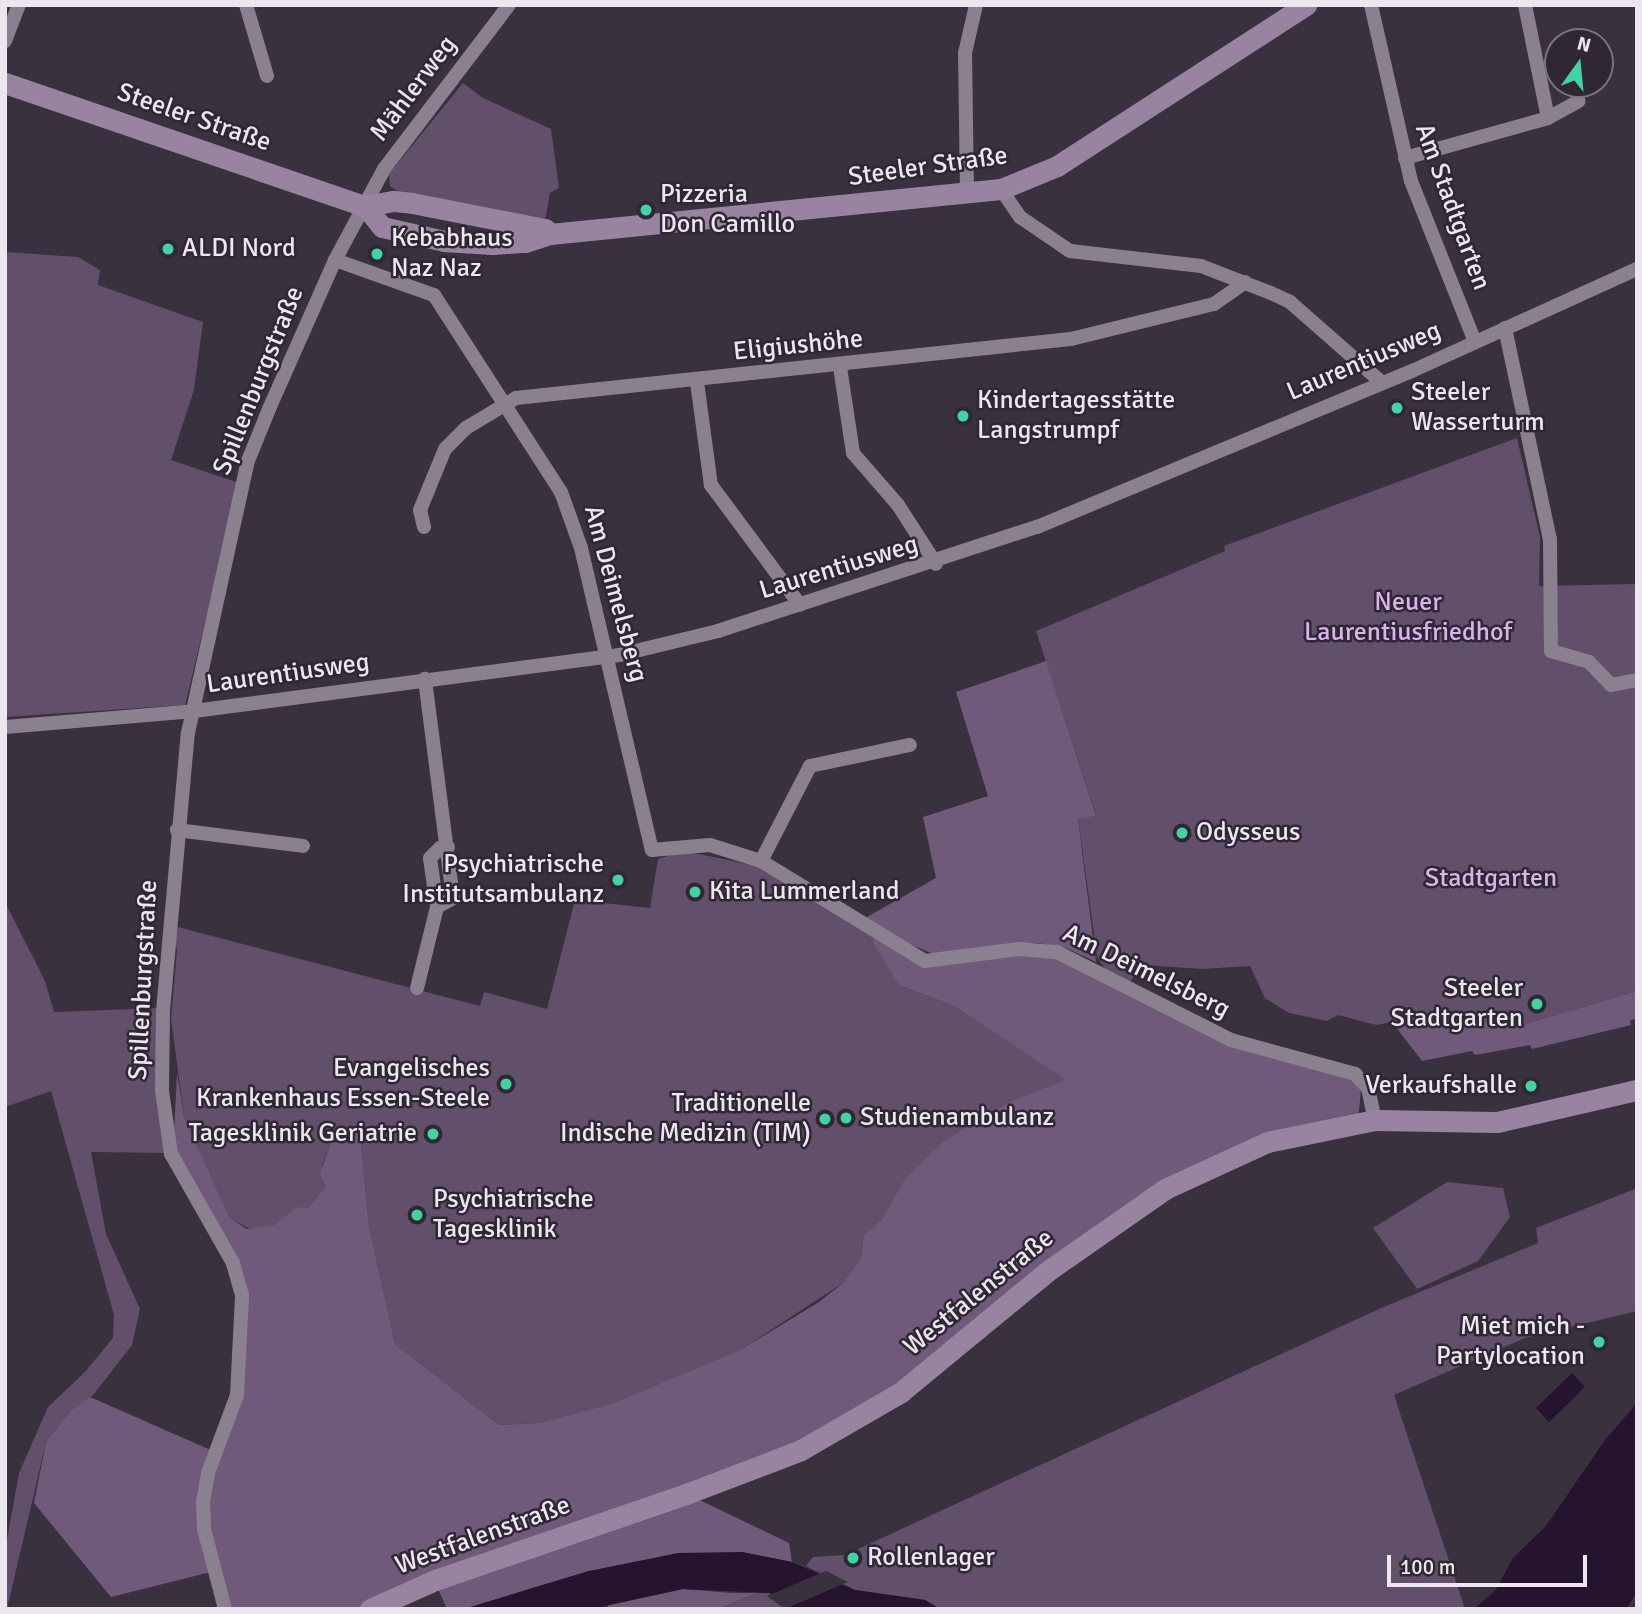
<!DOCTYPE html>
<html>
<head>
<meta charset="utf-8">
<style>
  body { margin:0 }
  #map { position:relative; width:1642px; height:1614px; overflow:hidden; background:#39313d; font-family:Signika,sans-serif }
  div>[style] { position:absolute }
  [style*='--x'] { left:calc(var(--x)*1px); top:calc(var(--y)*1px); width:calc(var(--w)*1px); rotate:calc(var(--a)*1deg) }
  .green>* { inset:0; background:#624f6a }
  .forest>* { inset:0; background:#705a79 }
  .water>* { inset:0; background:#26132d }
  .pier>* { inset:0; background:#39313d }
  .street>* { height:14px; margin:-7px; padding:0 7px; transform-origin:7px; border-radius:7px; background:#8a808f }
  .secondary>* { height:21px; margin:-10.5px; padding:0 10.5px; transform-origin:10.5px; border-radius:10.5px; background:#9884a1 }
  .dots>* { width:19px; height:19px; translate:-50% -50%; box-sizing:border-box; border:4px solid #2f2733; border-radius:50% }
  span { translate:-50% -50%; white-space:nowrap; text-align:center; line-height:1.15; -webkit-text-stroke:5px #2f2733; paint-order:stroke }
  .street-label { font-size:26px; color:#ece7ef }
  .poi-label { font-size:26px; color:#ece7ef }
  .left { translate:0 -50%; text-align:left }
  .right { translate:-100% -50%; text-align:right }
  .park-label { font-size:26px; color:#d9b3e9 }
  .frame { position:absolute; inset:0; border:7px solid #ece7ef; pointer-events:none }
  .north { position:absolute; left:1544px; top:28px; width:70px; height:70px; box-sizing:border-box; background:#2f2733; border:2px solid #7b747e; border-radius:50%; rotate:15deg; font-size:19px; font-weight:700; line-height:28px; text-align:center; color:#ece7ef }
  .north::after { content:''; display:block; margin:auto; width:24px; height:32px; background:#40d4a2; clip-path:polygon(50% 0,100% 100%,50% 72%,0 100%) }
  .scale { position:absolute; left:1387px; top:1555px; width:200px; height:32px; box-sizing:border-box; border:4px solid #ece7ef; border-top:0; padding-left:9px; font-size:21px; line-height:24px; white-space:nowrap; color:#ece7ef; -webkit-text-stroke:5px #2f2733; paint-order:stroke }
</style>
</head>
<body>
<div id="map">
  <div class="green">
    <div style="clip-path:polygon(463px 83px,483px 98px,551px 129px,559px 188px,550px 193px,545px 221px,401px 194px,390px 186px,389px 174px)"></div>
    <div style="clip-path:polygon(5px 252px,78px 257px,100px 270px,98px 285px,203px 322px,194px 390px,171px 460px,239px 483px,185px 705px,5px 717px)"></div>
    <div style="clip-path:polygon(1517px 438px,1540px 537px,1539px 586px,1637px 584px,1637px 991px,1518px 1026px,1400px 1012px,1392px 1022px,1376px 1025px,1338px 1015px,1327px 1021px,1289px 1013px,1265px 998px,1250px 966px,1202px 969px,1144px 965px,1127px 985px,1108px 975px,1097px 956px,1078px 818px,1096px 815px,1036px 631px,1225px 551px,1224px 546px)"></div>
    <div style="clip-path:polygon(684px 851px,757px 866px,875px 937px,899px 985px,954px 1006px,1067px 1080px,1015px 1099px,904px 1180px,882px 1219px,864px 1235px,861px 1257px,843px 1283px,740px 1350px,613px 1403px,540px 1423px,499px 1425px,395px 1344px,369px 1226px,359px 1125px,331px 1141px,322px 1166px,326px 1186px,307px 1209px,297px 1207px,273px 1225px,254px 1231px,230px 1218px,184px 1117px,171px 1018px,177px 952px,174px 926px,480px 1006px,484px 992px,547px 1009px,575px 900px,650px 908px,658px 859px)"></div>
    <div style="clip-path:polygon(5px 902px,45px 981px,54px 1012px,161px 1008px,168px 1153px,91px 1152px,106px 1234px,140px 1309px,132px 1345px,94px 1394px,46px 1442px,7px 1609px,5px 1551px,19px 1473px,48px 1407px,85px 1372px,113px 1338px,114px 1315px,51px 1091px,5px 1107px)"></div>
    <div style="clip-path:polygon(1447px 1182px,1503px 1188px,1510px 1217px,1478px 1261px,1417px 1289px,1373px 1228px)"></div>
    <div style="clip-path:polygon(1635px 1189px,1637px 1311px,1525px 1338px,1394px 1395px,1465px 1609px,940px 1609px,925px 1600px,855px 1590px,806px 1566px,813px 1557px,845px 1555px,1379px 1309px,1538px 1243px,1536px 1228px)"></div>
    <div style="clip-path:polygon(770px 1593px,784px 1609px,719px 1609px,753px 1594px)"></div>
  </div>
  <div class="forest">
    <div style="clip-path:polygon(1046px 661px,1096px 816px,1078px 819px,1096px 962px,1066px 948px,1038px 943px,938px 956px,858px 922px,936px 878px,923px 817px,988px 796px,956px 692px)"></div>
    <div style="clip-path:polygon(875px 937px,909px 957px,1036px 954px,1063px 961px,1235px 1047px,1278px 1060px,1346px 1071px,1361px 1089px,1358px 1122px,1215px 1163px,853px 1422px,367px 1609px,225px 1609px,215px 1571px,111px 1597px,34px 1503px,46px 1442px,72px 1410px,90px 1397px,213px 1451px,239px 1394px,244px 1293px,173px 1153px,177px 1073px,184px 1117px,230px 1218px,247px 1229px,273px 1225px,297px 1207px,308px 1208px,326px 1186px,320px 1174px,331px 1141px,359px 1125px,369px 1226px,395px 1344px,499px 1425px,540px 1423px,613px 1403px,740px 1350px,819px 1302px,843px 1283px,861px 1257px,864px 1235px,882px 1219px,904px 1180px,944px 1141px,1015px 1099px,1066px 1080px,954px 1006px,899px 985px,873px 942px)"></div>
    <div style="clip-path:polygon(1637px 991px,1637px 1019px,1630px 1020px,1631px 1025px,1532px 1049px,1530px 1045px,1475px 1055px,1472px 1051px,1422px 1061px,1392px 1022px,1399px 1012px,1518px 1026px)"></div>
    <div style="clip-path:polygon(687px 1494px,789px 1543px,792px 1562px,742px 1552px,589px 1571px,464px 1609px,447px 1609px,435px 1582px)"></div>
    <div style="clip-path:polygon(683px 1589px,732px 1593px,770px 1593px,753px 1594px,719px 1609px,611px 1609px,606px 1605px)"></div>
  </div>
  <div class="water">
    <div style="clip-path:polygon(1572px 1373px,1585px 1387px,1549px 1422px,1536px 1408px)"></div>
    <div style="clip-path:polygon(1637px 1403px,1637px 1592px,1626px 1609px,1474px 1609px,1495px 1591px,1513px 1558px,1546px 1526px,1605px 1440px)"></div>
    <div style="clip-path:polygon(742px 1552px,792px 1562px,855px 1590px,925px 1600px,940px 1609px,784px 1609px,770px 1593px,683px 1589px,592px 1609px,464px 1609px,589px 1571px,678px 1553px)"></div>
  </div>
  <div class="pier">
    <div style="clip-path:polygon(826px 1571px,848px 1582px,785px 1609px,767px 1596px)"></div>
  </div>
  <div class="street">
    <div style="--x:246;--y:5;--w:74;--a:73.5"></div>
    <div style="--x:1371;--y:5;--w:180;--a:77.2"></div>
    <div style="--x:1411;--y:181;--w:173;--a:68.3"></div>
    <div style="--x:1525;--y:5;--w:115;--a:78.5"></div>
    <div style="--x:5;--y:41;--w:39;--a:-69"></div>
    <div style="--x:1405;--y:158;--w:148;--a:-15.6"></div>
    <div style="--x:1548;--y:118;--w:35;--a:-29"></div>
    <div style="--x:1001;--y:189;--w:34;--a:56"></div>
    <div style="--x:1020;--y:217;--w:60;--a:34.2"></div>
    <div style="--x:1070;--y:251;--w:132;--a:6.5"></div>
    <div style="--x:1201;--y:266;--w:75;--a:21.1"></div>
    <div style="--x:1271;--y:293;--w:21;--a:25"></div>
    <div style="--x:1290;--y:302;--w:121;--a:41.3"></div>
    <div style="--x:967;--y:194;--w:141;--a:-90.8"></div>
    <div style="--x:965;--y:53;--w:49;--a:-77.1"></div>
    <div style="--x:335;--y:260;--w:105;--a:19.5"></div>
    <div style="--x:434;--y:295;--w:234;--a:57.2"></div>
    <div style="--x:561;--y:492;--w:59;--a:70.3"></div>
    <div style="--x:581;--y:548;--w:310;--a:76.8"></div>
    <div style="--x:652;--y:850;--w:58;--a:-4.9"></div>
    <div style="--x:710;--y:845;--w:53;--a:17.4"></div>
    <div style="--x:761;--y:861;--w:192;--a:31.4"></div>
    <div style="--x:925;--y:961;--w:95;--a:-7.3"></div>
    <div style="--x:1019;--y:949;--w:38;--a:5"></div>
    <div style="--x:1057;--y:952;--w:195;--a:26.8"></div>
    <div style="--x:1231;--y:1040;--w:129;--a:15.3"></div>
    <div style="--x:1355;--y:1074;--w:19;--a:47"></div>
    <div style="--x:1368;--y:1088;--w:33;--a:78"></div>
    <div style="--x:1505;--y:328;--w:216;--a:78"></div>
    <div style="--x:1550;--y:539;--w:112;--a:89.5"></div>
    <div style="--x:1551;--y:651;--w:40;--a:16"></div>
    <div style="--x:1589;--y:662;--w:32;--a:46"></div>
    <div style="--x:1611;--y:685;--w:26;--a:-11"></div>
    <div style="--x:840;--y:367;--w:87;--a:81.4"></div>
    <div style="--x:853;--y:453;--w:69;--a:49.1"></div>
    <div style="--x:898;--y:505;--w:70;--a:57.2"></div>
    <div style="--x:697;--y:382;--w:104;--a:82.3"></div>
    <div style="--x:711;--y:485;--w:149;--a:53.4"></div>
    <div style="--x:424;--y:527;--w:17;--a:-103"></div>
    <div style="--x:420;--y:510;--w:66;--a:-67.7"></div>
    <div style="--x:445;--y:449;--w:30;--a:-45"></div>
    <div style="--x:466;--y:428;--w:58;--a:-31"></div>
    <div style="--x:516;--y:398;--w:558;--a:-6.07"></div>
    <div style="--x:1071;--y:339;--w:147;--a:-13.8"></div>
    <div style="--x:1214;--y:304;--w:38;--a:-35"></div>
    <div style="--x:5;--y:727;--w:190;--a:-4.8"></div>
    <div style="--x:194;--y:711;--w:429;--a:-7.5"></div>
    <div style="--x:619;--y:655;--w:102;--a:-13.6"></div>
    <div style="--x:718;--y:631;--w:336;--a:-18.1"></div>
    <div style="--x:1037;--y:527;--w:406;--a:-22.6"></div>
    <div style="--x:1412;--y:371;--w:247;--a:-24.4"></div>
    <div style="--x:177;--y:830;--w:127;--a:7.2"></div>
    <div style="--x:761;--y:861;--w:107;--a:-62.7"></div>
    <div style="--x:810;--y:766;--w:102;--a:-11.9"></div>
    <div style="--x:437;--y:907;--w:49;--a:-98.1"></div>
    <div style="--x:430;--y:858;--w:14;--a:-45"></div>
    <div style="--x:440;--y:848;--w:8;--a:-7"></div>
    <div style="--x:417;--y:988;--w:83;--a:-76.1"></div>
    <div style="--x:437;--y:907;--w:18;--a:-29"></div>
    <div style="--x:453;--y:898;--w:221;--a:-97.3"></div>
    <div style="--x:225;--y:1609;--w:83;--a:-104.7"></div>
    <div style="--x:204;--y:1529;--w:27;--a:-92"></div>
    <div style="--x:203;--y:1502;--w:29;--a:-80"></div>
    <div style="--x:208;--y:1473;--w:83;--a:-69.6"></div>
    <div style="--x:237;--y:1395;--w:100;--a:-87.1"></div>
    <div style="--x:242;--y:1295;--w:33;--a:-106"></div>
    <div style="--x:233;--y:1263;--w:125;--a:-119.6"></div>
    <div style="--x:171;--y:1154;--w:64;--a:-98.1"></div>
    <div style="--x:162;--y:1091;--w:80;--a:-89.3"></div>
    <div style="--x:163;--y:1011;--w:279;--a:-84.9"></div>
    <div style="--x:188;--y:733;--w:279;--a:-77.6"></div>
    <div style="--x:248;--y:461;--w:56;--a:-68"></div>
    <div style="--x:269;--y:409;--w:163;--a:-66.1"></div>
    <div style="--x:335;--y:260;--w:103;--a:-61.7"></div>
    <div style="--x:384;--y:169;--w:206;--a:-52.7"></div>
  </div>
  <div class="secondary">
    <div style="--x:5;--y:83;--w:380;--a:18.9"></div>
    <div style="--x:365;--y:206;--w:29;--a:-10"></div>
    <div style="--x:394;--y:201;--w:18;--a:6"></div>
    <div style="--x:412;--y:203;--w:136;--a:11.1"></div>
    <div style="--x:545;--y:229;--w:7;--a:45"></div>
    <div style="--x:365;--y:206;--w:27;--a:51"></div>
    <div style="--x:382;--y:227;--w:64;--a:12.7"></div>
    <div style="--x:444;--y:241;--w:49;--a:3.5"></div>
    <div style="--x:493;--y:244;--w:32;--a:-4"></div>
    <div style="--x:525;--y:242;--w:26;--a:-18"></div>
    <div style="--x:550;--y:234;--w:453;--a:-5.7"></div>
    <div style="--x:1001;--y:189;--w:61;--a:-22.3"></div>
    <div style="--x:1057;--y:166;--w:297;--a:-32.9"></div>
    <div style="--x:370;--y:1609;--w:71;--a:-24"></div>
    <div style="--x:435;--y:1580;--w:265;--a:-18.9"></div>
    <div style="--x:686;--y:1494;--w:123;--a:-20.9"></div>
    <div style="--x:801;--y:1450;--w:116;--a:-30.1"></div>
    <div style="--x:901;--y:1392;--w:192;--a:-39.5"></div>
    <div style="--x:1049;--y:1270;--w:141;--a:-34.9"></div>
    <div style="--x:1165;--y:1189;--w:112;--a:-24.7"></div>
    <div style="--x:1267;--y:1142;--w:110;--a:-11.5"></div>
    <div style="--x:1375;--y:1120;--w:122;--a:0.9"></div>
    <div style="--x:1497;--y:1122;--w:144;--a:-12.9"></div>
  </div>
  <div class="dots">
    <div style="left:646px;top:210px;background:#40d4a2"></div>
    <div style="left:168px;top:249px;background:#40d4a2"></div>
    <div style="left:377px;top:254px;background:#40d4a2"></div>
    <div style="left:1397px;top:408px;background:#40d4a2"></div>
    <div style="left:963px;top:416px;background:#40d4a2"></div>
    <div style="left:1182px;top:833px;background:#40d4a2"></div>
    <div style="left:618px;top:880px;background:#40d4a2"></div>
    <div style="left:695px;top:892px;background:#40d4a2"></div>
    <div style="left:1537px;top:1004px;background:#40d4a2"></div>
    <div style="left:506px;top:1084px;background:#40d4a2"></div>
    <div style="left:1531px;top:1086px;background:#40d4a2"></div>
    <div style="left:846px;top:1118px;background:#40d4a2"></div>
    <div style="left:825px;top:1119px;background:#40d4a2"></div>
    <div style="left:433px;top:1134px;background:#40d4a2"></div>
    <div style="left:417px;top:1215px;background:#40d4a2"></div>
    <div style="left:1599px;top:1342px;background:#40d4a2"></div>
    <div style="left:853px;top:1558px;background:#40d4a2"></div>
  </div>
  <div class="street-label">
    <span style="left:414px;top:89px;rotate:-53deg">Mählerweg</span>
    <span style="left:194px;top:118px;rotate:19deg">Steeler Straße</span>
    <span style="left:928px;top:167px;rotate:-8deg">Steeler Straße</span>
    <span style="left:1452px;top:207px;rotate:70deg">Am Stadtgarten</span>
    <span style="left:798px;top:346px;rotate:-6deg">Eligiushöhe</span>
    <span style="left:1364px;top:362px;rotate:-23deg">Laurentiusweg</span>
    <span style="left:259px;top:381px;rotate:-68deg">Spillenburgstraße</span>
    <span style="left:839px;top:568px;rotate:-17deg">Laurentiusweg</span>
    <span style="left:615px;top:594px;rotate:75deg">Am Deimelsberg</span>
    <span style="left:288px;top:674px;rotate:-8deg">Laurentiusweg</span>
    <span style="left:1146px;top:972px;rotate:26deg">Am Deimelsberg</span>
    <span style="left:144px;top:980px;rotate:-87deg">Spillenburgstraße</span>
    <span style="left:979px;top:1293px;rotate:-39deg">Westfalenstraße</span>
    <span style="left:483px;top:1536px;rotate:-20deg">Westfalenstraße</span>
  </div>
  <div class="poi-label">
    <span class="left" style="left:660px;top:210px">Pizzeria<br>Don Camillo</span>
    <span class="left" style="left:391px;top:254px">Kebabhaus<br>Naz Naz</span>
    <span class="left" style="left:182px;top:249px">ALDI Nord</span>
    <span class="left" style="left:1411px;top:408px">Steeler<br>Wasserturm</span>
    <span class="left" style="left:977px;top:416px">Kindertagesstätte<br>Langstrumpf</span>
    <span class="left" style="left:1196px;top:833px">Odysseus</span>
    <span class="right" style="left:604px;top:880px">Psychiatrische<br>Institutsambulanz</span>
    <span class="left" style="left:709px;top:892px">Kita Lummerland</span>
    <span class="right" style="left:1523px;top:1004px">Steeler<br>Stadtgarten</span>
    <span class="right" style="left:490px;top:1084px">Evangelisches<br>Krankenhaus Essen-Steele</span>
    <span class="right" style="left:1517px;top:1086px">Verkaufshalle</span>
    <span class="right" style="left:811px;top:1119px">Traditionelle<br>Indische Medizin (TIM)</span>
    <span class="left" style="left:860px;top:1118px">Studienambulanz</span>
    <span class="right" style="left:417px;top:1134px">Tagesklinik Geriatrie</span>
    <span class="left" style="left:433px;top:1215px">Psychiatrische<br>Tagesklinik</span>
    <span class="right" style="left:1585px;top:1342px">Miet mich -<br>Partylocation</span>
    <span class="left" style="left:867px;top:1558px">Rollenlager</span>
  </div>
  <div class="park-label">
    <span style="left:1408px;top:618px">Neuer<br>Laurentiusfriedhof</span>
    <span style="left:1491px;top:879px">Stadtgarten</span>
  </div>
  <div class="frame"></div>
  <div class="north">N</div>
  <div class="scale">100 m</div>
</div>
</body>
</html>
